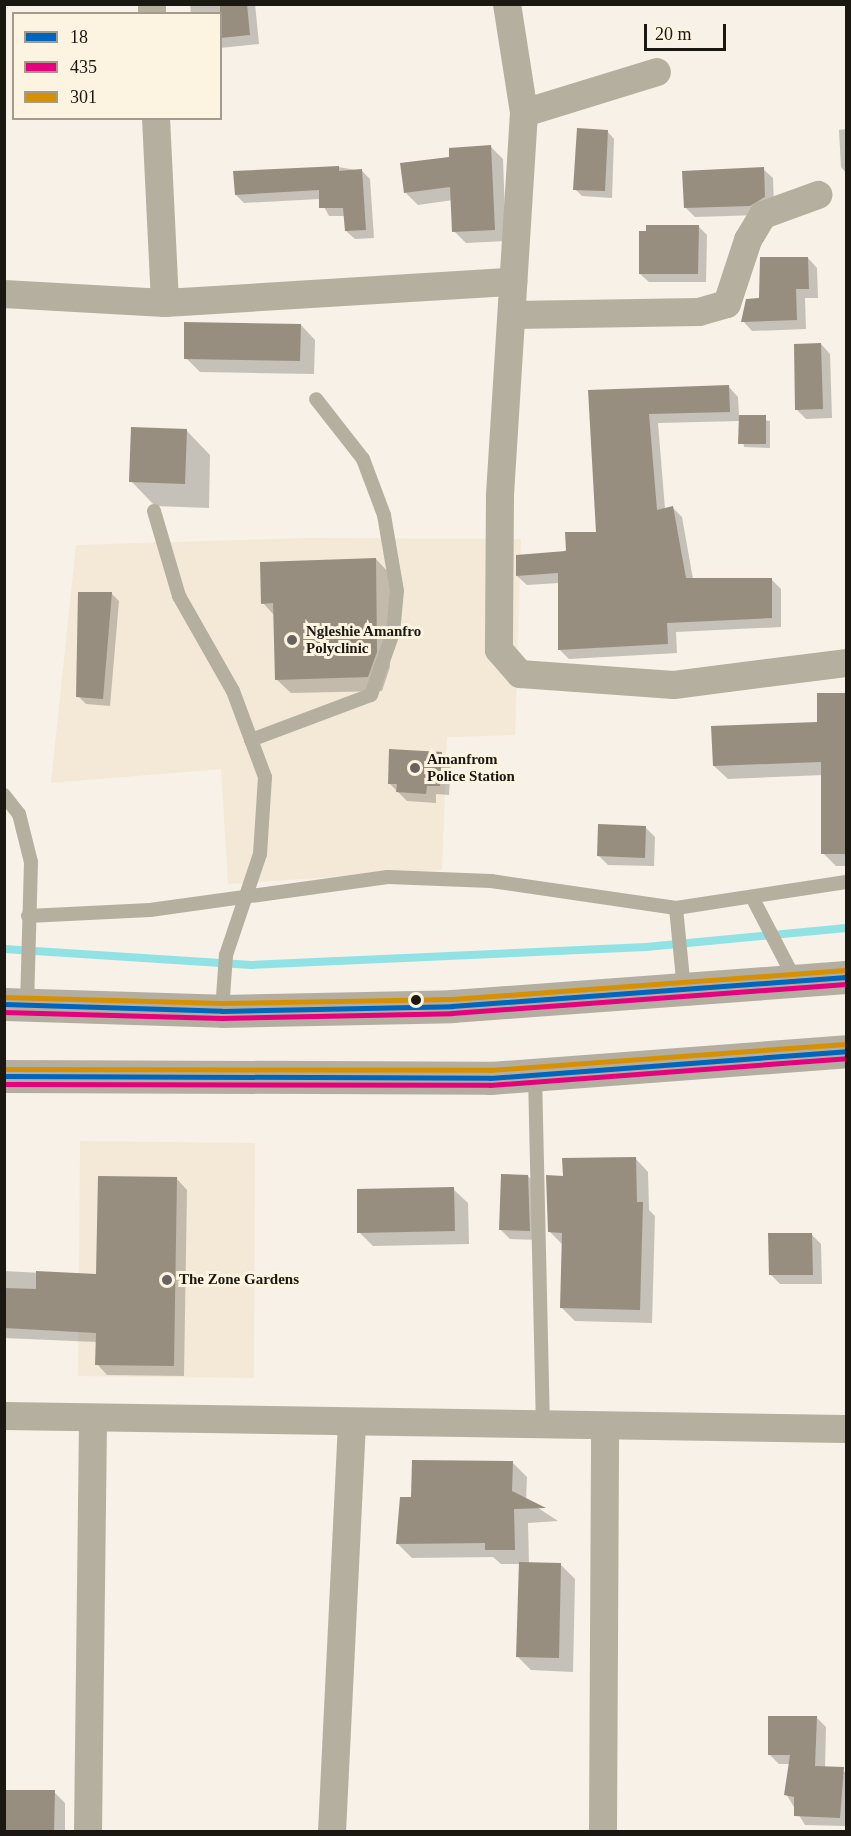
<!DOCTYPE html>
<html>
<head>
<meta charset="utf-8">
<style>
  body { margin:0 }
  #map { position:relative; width:851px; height:1836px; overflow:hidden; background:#f7f1e7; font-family:Georgia,serif }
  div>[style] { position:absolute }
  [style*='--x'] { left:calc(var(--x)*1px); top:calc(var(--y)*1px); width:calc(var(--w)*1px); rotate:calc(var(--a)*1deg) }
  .built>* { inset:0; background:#f4e9d7 }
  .shadow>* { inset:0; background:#0003 }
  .stream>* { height:8px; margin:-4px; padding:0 4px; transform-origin:4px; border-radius:4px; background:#91e2e4 }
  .building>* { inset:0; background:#988e7f }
  .lane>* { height:14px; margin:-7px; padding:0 7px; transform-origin:7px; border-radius:7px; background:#b4af9e }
  .street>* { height:28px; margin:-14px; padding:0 14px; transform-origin:14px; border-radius:14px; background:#b4af9e }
  .highway>* { height:33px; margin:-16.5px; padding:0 16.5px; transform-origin:16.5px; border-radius:16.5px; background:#b4aea0 }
  .bus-1>* { height:4.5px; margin:-2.25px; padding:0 2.25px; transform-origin:2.25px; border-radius:2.25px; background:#0065bd }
  .bus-2>* { height:4.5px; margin:-2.25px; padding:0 2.25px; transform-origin:2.25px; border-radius:2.25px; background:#e5007d }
  .bus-3>* { height:4.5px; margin:-2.25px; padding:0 2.25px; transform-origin:2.25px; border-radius:2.25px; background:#d69103 }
  .dots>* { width:16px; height:16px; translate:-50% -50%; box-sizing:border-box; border:3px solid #fdf3e1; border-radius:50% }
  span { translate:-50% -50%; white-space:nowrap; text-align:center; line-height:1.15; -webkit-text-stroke:6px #fdf3e1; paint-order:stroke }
  .poi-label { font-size:15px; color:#1b1711; font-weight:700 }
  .left { translate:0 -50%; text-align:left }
  .frame { position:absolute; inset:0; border:6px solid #1b1711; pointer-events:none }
  .legend { position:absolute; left:12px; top:12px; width:210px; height:108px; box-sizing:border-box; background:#fdf3e1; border:2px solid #a39b8e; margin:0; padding:8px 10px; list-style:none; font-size:18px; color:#1b1711 }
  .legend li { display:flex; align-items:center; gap:12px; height:30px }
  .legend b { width:30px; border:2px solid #a39b8e }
  .scale { position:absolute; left:644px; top:24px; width:82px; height:27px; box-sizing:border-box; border:3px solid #1b1711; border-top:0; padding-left:8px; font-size:18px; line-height:21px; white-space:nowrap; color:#1b1711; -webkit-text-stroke:4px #fdf3e1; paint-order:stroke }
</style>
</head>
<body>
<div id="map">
  <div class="built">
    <div style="clip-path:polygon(308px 538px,521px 539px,515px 735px,447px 737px,442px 870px,228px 884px,221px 769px,51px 783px,76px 545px)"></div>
    <div style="clip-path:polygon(80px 1141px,255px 1143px,254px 1378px,78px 1376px)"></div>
  </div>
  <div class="shadow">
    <div style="clip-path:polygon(190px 4px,255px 4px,259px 44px,220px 48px,220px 14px,191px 14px)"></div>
    <div style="clip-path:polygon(846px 129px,846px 173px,841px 167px,839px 130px)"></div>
    <div style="clip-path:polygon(607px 131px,614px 139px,612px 198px,582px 196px,575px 189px)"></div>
    <div style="clip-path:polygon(491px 147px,503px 159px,506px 241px,466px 243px,454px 231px,453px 200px,418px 205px,406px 193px,451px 158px)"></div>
    <div style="clip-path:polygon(338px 167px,362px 171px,370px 179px,374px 238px,355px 239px,346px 231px,345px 216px,329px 216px,320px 199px,244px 203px,236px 195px)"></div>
    <div style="clip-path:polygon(763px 169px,773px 178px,774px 206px,760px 215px,695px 217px,686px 208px)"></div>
    <div style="clip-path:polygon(698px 226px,707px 235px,706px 282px,649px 282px,640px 274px)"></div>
    <div style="clip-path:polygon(808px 258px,817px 268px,818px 298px,805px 298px,806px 329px,752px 331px,743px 321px)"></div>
    <div style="clip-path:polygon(301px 325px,315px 340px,314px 374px,200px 372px,186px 358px)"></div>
    <div style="clip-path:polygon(821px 344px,830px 354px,832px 418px,806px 419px,796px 409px)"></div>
    <div style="clip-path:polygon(729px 387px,738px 397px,739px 416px,770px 421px,770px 448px,744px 447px,740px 421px,658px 423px,665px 509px,672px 507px,682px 517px,693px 579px,771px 579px,781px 589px,781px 627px,676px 632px,677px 653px,569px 659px,559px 649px,559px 583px,527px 585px,517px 576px,598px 533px,590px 392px)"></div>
    <div style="clip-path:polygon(186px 430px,210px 455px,209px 508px,155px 506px,131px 481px)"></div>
    <div style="clip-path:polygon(376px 559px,390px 574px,390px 667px,382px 691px,291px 693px,276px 679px,274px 615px,263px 603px)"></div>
    <div style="clip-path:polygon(111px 593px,119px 601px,110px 706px,86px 704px,78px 696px)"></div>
    <div style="clip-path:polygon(818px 694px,846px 694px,846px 866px,836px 866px,823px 853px,823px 775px,728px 779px,714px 766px,819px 723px)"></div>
    <div style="clip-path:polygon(441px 753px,451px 763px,449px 795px,436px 794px,436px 803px,407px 801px,389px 783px)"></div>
    <div style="clip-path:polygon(645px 827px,655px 837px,654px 866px,608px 865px,598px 855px)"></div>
    <div style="clip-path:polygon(635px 1158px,648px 1172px,649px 1210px,655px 1216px,652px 1323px,575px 1321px,562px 1308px,563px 1245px,549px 1231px,564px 1178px)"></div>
    <div style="clip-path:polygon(528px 1176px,537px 1186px,538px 1240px,510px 1239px,501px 1230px)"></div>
    <div style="clip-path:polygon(177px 1179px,187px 1190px,184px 1376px,107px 1375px,97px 1364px,97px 1342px,4px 1338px,4px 1271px,98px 1276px)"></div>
    <div style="clip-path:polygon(453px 1189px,468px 1203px,469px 1244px,373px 1246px,359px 1232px)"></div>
    <div style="clip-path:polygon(811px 1234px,821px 1244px,822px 1284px,780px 1284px,770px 1274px)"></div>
    <div style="clip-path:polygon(513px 1463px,527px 1477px,526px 1500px,558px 1521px,528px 1523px,529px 1564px,561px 1565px,575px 1579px,573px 1672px,531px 1670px,517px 1656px,521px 1564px,501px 1564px,493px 1557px,412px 1558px,398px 1544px,413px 1499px)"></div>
    <div style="clip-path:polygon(816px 1717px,826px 1727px,825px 1768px,846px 1772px,846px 1826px,805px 1825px,786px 1794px,790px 1764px,779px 1764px,769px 1754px)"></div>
    <div style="clip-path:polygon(54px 1792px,65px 1803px,65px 1832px,4px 1832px)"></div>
  </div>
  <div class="stream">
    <div style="--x:4;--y:949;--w:248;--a:3.7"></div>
    <div style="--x:251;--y:965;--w:395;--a:-2.6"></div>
    <div style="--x:646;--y:947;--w:201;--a:-5.4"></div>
  </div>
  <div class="building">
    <div style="clip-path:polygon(220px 4px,247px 4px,250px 35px,220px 38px)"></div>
    <div style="clip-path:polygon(577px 128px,608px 130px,605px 191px,573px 190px)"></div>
    <div style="clip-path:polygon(491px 145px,495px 230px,452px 232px,450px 187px,404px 193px,400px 163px,449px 157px,449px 148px)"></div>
    <div style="clip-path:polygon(339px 166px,339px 171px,362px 169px,366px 230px,345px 231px,343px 208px,319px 208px,319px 190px,235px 195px,233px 171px)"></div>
    <div style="clip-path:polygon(764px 167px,765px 197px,750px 206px,684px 208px,682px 171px)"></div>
    <div style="clip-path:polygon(646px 225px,699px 225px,698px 274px,639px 274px,639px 231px,646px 231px)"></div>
    <div style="clip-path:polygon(760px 257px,808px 257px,809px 289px,796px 289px,797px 320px,741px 322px,746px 299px,759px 298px)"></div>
    <div style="clip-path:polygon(184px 322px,301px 324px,300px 361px,184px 359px)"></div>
    <div style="clip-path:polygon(821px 343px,823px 409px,795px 410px,794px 344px)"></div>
    <div style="clip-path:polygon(729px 385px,730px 412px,649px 414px,657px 510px,673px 506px,686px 578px,772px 578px,772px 618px,667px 623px,668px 644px,558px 650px,558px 573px,516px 576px,516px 555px,566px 551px,565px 532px,596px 532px,588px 390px)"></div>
    <div style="clip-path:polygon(739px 415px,766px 415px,766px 444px,738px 444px)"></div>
    <div style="clip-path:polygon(131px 427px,187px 429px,185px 484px,129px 482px)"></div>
    <div style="clip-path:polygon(376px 558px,377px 652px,368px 677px,275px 680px,273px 603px,261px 604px,260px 562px)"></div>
    <div style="clip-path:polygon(78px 592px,112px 592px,103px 699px,76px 697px)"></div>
    <div style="clip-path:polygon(817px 693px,846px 693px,846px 854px,821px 854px,821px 762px,713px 766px,711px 726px,817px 722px)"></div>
    <div style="clip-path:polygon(389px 749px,442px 752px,440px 786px,427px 786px,426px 794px,396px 792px,397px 784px,388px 784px)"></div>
    <div style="clip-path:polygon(598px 824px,646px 826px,645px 858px,597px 856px)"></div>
    <div style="clip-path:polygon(636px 1157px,637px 1202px,643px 1202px,640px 1310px,560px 1308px,562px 1233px,548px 1232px,546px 1175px,563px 1176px,562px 1158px)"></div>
    <div style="clip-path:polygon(501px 1174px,528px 1175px,530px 1231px,499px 1230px)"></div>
    <div style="clip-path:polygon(98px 1176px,177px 1177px,174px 1366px,95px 1365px,96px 1333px,4px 1328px,4px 1288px,36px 1289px,36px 1271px,96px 1274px)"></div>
    <div style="clip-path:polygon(454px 1187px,455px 1231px,357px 1233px,357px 1189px)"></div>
    <div style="clip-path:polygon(768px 1233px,812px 1233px,813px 1275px,769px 1275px)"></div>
    <div style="clip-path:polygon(412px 1460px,513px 1461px,512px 1491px,546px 1508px,514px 1509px,515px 1550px,485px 1550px,485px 1543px,396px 1544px,400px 1497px,411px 1497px)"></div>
    <div style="clip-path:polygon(519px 1562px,561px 1563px,559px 1658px,516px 1657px)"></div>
    <div style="clip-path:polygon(768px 1716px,817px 1716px,815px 1766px,844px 1767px,840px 1818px,794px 1816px,794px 1797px,784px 1795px,790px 1755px,768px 1755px)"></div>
    <div style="clip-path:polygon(4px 1790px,55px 1790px,54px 1832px,4px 1832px)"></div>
  </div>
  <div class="lane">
    <div style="--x:154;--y:511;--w:89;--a:73.6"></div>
    <div style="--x:179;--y:596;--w:109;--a:60.4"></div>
    <div style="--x:233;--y:691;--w:92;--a:69.6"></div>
    <div style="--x:265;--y:777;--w:77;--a:93.7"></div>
    <div style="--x:260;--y:854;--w:107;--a:108.6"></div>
    <div style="--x:226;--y:955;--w:56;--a:94.1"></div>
    <div style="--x:251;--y:740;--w:128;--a:-20.6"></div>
    <div style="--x:371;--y:695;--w:66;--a:-70.5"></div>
    <div style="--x:393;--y:633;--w:42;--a:-84.6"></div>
    <div style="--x:397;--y:591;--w:77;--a:-99.7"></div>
    <div style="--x:384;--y:515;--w:60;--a:-110.6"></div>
    <div style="--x:363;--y:459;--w:76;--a:-128.1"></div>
    <div style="--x:4;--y:795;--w:24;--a:52"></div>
    <div style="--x:19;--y:814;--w:49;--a:76"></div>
    <div style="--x:31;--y:862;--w:143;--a:91.6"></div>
    <div style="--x:752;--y:897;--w:93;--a:62.6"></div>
    <div style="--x:676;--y:908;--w:81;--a:84.4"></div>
    <div style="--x:28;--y:916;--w:122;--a:-2.8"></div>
    <div style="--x:150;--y:910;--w:240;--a:-7.9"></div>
    <div style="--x:388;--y:877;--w:103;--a:2.2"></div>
    <div style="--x:491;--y:881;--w:187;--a:8.3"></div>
    <div style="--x:676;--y:908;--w:172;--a:-8.7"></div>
    <div style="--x:535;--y:1075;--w:351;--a:88.7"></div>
  </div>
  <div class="street">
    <div style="--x:507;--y:4;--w:110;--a:81.1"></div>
    <div style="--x:524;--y:113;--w:384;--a:93.6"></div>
    <div style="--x:500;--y:496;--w:154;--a:90.4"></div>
    <div style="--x:499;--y:650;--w:32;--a:49"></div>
    <div style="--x:520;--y:674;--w:154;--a:4.1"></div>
    <div style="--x:674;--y:685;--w:173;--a:-7.3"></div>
    <div style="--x:152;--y:14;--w:10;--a:-90"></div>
    <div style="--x:524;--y:113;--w:139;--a:-17.1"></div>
    <div style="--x:156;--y:118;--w:185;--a:87.2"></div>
    <div style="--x:4;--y:294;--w:161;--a:3.2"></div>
    <div style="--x:165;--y:303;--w:349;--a:-3.5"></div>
    <div style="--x:514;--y:315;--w:185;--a:-0.9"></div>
    <div style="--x:699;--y:312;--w:29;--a:-16"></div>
    <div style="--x:727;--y:304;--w:67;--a:-71.8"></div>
    <div style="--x:748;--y:240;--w:29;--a:-59"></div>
    <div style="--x:763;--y:215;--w:59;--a:-20"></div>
    <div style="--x:4;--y:1416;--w:842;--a:0.88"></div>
    <div style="--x:88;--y:1832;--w:413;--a:-89.3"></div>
    <div style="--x:332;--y:1832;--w:406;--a:-87.2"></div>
    <div style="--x:603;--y:1832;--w:406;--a:-89.7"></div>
  </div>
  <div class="highway">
    <div style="--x:4;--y:1004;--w:218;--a:1.8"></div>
    <div style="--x:222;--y:1011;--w:230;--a:-1.2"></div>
    <div style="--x:452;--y:1006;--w:395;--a:-4.2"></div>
    <div style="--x:4;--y:1076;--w:486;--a:0.2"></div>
    <div style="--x:490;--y:1078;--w:357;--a:-4.3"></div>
  </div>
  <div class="bus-1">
    <div style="--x:4;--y:1004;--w:218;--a:1.8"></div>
    <div style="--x:222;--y:1011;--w:230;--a:-1.2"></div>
    <div style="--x:452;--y:1006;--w:395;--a:-4.2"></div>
    <div style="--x:4;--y:1076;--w:486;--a:0.2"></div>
    <div style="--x:490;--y:1078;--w:357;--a:-4.3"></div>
  </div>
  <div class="bus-2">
    <div style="--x:4;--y:1012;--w:218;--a:1.6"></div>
    <div style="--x:222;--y:1018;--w:230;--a:-1.2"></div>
    <div style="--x:452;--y:1013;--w:395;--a:-4.2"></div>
    <div style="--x:4;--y:1084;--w:486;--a:0.1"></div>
    <div style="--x:490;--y:1085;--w:357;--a:-4.3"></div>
  </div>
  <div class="bus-3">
    <div style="--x:4;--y:997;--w:218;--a:1.6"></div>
    <div style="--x:222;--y:1003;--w:230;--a:-1"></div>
    <div style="--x:452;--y:999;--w:394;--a:-4.2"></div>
    <div style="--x:4;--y:1069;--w:486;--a:0.1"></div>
    <div style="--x:490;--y:1070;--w:356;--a:-4.2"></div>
  </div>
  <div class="dots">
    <div style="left:292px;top:640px;background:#68635c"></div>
    <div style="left:415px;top:768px;background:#68635c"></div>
    <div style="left:416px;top:1000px;background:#1b1711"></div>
    <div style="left:167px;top:1280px;background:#68635c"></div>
  </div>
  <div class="poi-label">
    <span class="left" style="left:306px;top:640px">Ngleshie Amanfro<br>Polyclinic</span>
    <span class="left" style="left:427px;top:768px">Amanfrom<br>Police Station</span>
    <span class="left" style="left:179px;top:1280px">The Zone Gardens</span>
  </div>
  <div class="frame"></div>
  <ul class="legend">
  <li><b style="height:8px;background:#0065bd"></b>18</li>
  <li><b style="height:8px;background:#e5007d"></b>435</li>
  <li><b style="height:8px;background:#d69103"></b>301</li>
  </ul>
  <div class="scale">20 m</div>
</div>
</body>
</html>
